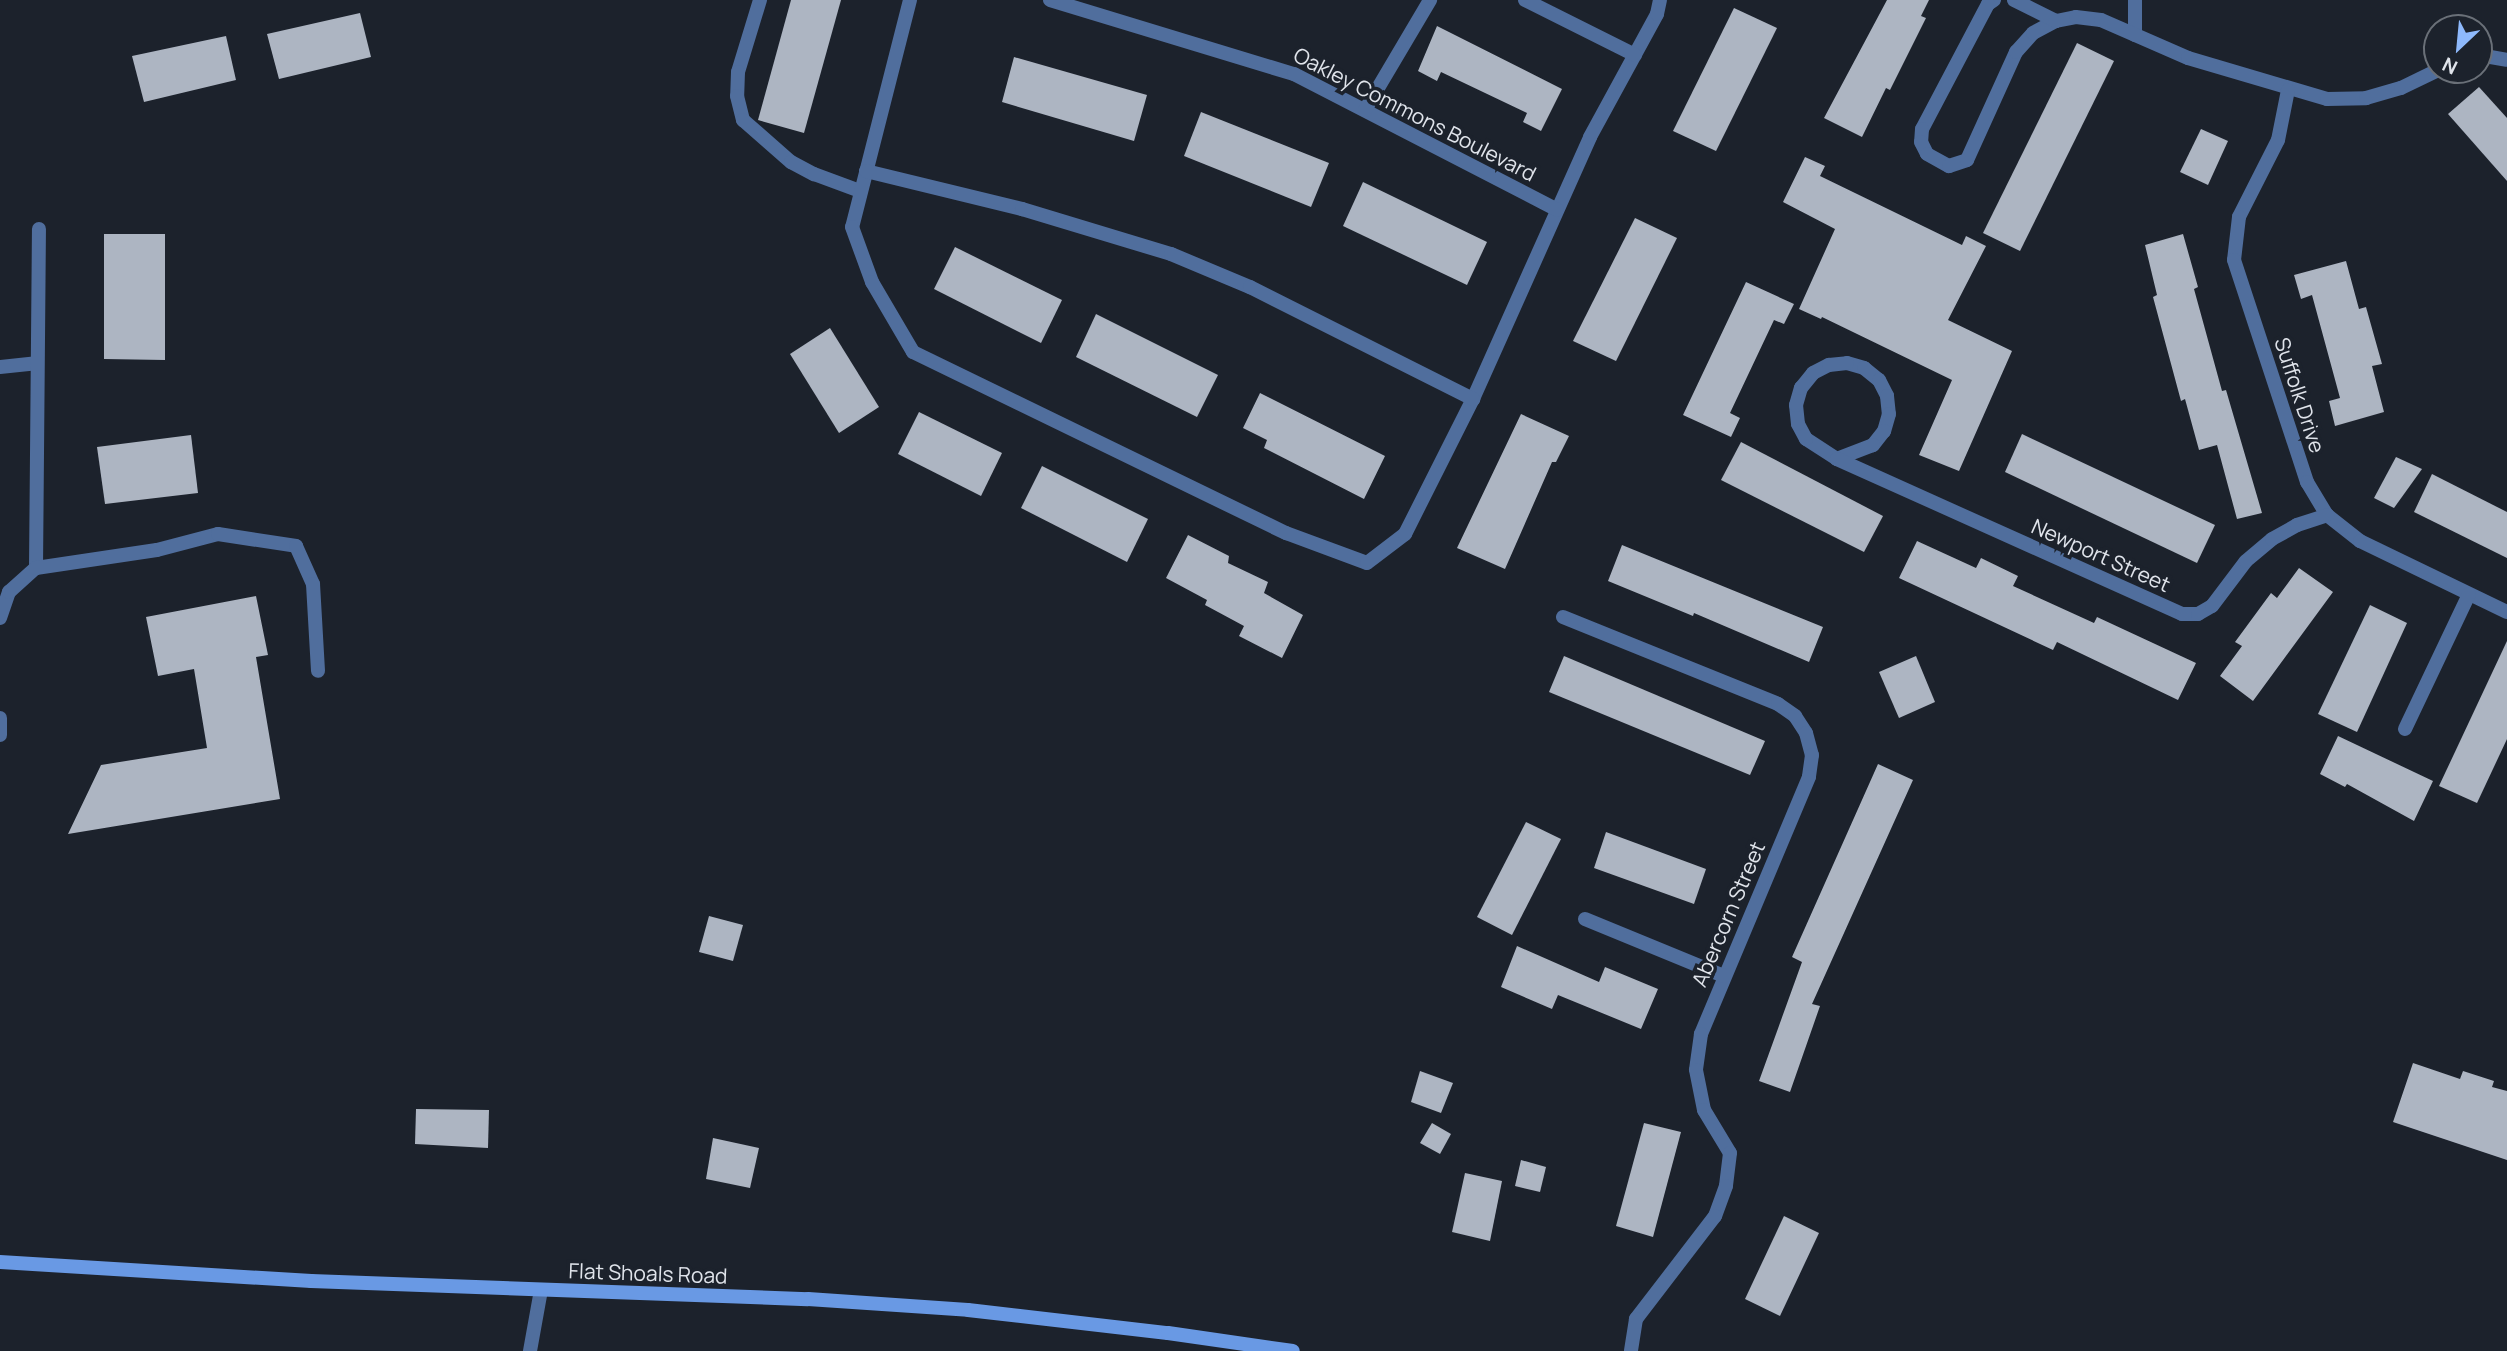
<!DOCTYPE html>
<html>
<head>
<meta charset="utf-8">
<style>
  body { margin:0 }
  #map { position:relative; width:2507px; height:1351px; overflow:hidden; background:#1c222c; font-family:Manrope,sans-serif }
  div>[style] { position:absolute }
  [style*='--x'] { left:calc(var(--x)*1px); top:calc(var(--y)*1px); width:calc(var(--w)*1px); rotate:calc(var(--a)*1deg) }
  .building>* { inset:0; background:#adb5c2 }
  .street>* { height:14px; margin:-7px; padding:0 7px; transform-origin:7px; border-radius:7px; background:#506e9d }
  .secondary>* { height:14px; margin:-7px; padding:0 7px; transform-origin:7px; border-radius:7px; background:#6999e4 }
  span { translate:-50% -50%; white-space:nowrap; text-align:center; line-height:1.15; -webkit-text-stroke:7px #1c222c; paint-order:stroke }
  .street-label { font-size:21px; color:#e0e4eb }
  .north { position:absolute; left:2423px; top:14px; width:70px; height:70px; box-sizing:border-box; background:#1c222c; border:2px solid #6a7078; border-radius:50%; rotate:206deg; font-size:19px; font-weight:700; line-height:28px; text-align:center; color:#e0e4eb }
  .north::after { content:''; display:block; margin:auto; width:24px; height:32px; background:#8eb9fc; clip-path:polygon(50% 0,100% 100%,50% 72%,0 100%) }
</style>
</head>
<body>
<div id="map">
  <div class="building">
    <div style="clip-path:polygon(791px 0,841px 0,804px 133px,758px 120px)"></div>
    <div style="clip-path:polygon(1887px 0,1929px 0,1921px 16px,1926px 18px,1890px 90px,1886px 88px,1862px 137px,1824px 118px)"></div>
    <div style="clip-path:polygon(1734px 8px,1777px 28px,1716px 151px,1673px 131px)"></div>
    <div style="clip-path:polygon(360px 13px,371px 57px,279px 79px,267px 34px)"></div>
    <div style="clip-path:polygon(1437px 26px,1562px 89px,1541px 131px,1523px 122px,1527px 113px,1441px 72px,1437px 81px,1418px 71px)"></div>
    <div style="clip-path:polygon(226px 36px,236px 80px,144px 102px,132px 56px)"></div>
    <div style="clip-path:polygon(2077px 43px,2114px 61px,2020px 251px,1983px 233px)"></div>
    <div style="clip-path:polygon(1014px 57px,1147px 95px,1134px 141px,1002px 102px)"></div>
    <div style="clip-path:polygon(2479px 87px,2507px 118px,2507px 181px,2448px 114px)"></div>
    <div style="clip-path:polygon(1201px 112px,1329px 163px,1311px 207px,1184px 156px)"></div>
    <div style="clip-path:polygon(2201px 129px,2228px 141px,2208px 185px,2180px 172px)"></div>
    <div style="clip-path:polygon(1805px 157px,1825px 166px,1820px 176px,1962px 245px,1966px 236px,1986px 246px,1948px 320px,2012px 351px,1959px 471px,1919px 455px,1952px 380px,1822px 317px,1821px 319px,1799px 309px,1835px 229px,1783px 202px)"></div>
    <div style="clip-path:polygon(1363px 182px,1487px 242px,1467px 285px,1343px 226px)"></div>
    <div style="clip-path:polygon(1635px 218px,1677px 238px,1616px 361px,1573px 341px)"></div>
    <div style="clip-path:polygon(104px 234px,165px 234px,165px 360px,104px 359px)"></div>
    <div style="clip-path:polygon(2183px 234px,2198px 287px,2194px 289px,2222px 391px,2226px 390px,2262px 513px,2237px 519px,2217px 445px,2199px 450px,2185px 399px,2181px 401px,2153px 297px,2157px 295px,2145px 245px)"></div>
    <div style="clip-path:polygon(955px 247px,1062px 300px,1041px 343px,934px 289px)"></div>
    <div style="clip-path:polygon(2346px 261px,2359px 309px,2366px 307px,2382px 364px,2372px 366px,2384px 412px,2335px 426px,2329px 401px,2340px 398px,2312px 295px,2301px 299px,2294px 275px)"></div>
    <div style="clip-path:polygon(1746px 282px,1794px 304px,1784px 324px,1774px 320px,1730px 413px,1740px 418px,1731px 437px,1683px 415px)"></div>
    <div style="clip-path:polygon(1096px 314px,1218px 375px,1197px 417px,1076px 357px)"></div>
    <div style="clip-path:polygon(830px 328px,879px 407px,839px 433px,790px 354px)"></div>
    <div style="clip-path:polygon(1260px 393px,1385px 456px,1364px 499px,1264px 448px,1267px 440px,1243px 428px)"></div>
    <div style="clip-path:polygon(919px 412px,1002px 453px,981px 496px,898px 454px)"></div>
    <div style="clip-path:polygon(1521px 414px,1569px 436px,1556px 462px,1552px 462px,1505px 569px,1457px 548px)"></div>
    <div style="clip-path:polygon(2022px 434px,2215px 525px,2197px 563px,2005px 472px)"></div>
    <div style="clip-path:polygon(191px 435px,198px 493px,105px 504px,97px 447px)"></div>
    <div style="clip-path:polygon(1741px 442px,1883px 516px,1864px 552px,1721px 480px)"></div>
    <div style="clip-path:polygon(2396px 457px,2422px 469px,2394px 508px,2374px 498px)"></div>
    <div style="clip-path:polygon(1042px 466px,1148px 519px,1127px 562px,1021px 508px)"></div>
    <div style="clip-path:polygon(2432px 474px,2507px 512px,2507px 558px,2414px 512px)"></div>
    <div style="clip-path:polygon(1188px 535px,1229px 556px,1228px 563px,1268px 582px,1264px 593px,1303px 615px,1282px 658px,1239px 636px,1244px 626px,1205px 605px,1207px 600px,1166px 578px)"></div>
    <div style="clip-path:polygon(1917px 541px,1976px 568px,1981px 558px,2018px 576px,2013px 586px,2094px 623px,2097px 617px,2196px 663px,2178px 700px,2057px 642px,2053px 650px,1899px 578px)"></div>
    <div style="clip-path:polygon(1622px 545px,1823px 627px,1809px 662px,1694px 613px,1693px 616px,1608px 581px)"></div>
    <div style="clip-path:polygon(2299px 568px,2333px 592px,2253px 701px,2220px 676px,2242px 646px,2235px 642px,2271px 593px,2277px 598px)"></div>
    <div style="clip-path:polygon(256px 596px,268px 655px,256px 657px,280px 799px,68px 834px,101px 765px,207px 748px,194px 669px,158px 676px,146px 617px)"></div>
    <div style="clip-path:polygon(2370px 605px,2407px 623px,2357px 732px,2318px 714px)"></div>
    <div style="clip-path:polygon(2507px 641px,2507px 739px,2477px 803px,2439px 786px)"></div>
    <div style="clip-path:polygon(1564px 656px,1765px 741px,1750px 775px,1549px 692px)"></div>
    <div style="clip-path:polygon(1916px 656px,1935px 702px,1899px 718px,1879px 672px)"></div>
    <div style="clip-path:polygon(2338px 736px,2433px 781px,2414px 821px,2347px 784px,2345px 787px,2320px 774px)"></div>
    <div style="clip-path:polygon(1878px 764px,1913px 780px,1812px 1004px,1820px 1006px,1790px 1092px,1759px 1081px,1802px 962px,1792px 957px)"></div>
    <div style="clip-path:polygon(1526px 822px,1561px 839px,1512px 935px,1477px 917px)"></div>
    <div style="clip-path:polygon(1606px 832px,1706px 869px,1694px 904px,1594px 868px)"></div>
    <div style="clip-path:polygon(709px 916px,743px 925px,733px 961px,699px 952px)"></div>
    <div style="clip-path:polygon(1517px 946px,1599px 982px,1605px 967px,1658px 989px,1641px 1029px,1558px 995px,1552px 1009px,1501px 987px)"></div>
    <div style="clip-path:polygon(2413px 1063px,2460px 1079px,2463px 1071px,2494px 1081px,2492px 1087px,2507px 1091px,2507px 1160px,2393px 1122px)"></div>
    <div style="clip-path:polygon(1420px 1071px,1453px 1083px,1441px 1113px,1411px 1102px)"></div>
    <div style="clip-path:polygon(416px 1109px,489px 1110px,488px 1148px,415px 1144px)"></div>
    <div style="clip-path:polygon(1432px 1123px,1451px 1134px,1440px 1154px,1420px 1143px)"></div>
    <div style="clip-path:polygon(1644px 1123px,1681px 1132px,1653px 1237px,1616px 1226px)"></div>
    <div style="clip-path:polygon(713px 1138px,759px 1148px,750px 1188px,706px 1179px)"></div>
    <div style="clip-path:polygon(1521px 1160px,1546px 1167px,1540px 1192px,1515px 1186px)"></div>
    <div style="clip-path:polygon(1465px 1173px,1502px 1181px,1490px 1241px,1452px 1232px)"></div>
    <div style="clip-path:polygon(1784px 1216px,1819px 1233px,1780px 1316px,1745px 1299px)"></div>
  </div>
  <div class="street">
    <div style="--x:760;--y:0;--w:75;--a:107"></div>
    <div style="--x:738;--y:72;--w:24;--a:92"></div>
    <div style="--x:737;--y:96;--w:25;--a:76"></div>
    <div style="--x:743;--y:120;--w:64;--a:41.2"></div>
    <div style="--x:791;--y:162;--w:26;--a:28"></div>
    <div style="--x:814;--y:174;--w:49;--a:20.3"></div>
    <div style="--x:910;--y:0;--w:234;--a:104.3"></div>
    <div style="--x:852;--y:227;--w:59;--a:70"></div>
    <div style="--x:872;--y:282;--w:81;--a:59.6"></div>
    <div style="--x:913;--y:352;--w:415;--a:25.9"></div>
    <div style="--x:1286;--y:533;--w:86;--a:20.3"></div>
    <div style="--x:1367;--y:563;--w:48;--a:-37.3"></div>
    <div style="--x:1405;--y:534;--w:151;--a:-63.3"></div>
    <div style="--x:1473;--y:399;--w:287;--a:-65.9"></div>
    <div style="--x:1590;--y:137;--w:140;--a:-61.4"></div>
    <div style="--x:1657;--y:14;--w:14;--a:-78"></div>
    <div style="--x:1050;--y:0;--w:255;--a:16.9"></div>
    <div style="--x:1294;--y:74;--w:296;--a:27.3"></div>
    <div style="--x:1525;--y:0;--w:123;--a:26.6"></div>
    <div style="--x:1994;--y:0;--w:7;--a:146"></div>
    <div style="--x:1988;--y:4;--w:141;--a:117.8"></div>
    <div style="--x:1922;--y:129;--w:13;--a:94"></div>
    <div style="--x:1921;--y:142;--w:13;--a:63"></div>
    <div style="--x:1927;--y:154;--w:25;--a:29"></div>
    <div style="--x:1949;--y:166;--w:19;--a:-18"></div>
    <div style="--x:1967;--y:160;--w:119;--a:-65.6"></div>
    <div style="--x:2016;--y:52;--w:25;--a:-48"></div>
    <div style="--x:2033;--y:33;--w:26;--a:-28"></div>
    <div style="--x:2056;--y:21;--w:47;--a:-153.4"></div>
    <div style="--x:2135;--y:0;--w:35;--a:90"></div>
    <div style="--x:2056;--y:21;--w:20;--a:-11"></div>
    <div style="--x:2076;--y:17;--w:25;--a:7"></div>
    <div style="--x:2101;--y:20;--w:95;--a:23.6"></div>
    <div style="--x:2188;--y:58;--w:145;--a:16.4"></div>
    <div style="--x:2327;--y:99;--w:39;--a:-1"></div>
    <div style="--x:2366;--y:98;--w:36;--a:-16"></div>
    <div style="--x:2401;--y:88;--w:41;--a:-25.9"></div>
    <div style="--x:2479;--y:55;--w:28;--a:10"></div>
    <div style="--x:2288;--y:90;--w:51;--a:101.3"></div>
    <div style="--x:2278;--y:140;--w:86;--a:116.9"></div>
    <div style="--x:2239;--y:217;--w:43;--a:96.6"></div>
    <div style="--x:2234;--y:260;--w:234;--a:71.8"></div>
    <div style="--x:2307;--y:482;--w:39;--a:59"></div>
    <div style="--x:2327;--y:515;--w:42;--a:38.2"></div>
    <div style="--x:2360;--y:541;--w:163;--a:25.8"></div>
    <div style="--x:1365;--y:110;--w:128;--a:-59.4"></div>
    <div style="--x:866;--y:171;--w:161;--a:13.7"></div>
    <div style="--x:1022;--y:209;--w:156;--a:16.8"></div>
    <div style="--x:1171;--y:254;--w:86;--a:22.7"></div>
    <div style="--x:1250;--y:287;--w:250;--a:26.7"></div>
    <div style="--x:1847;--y:363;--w:18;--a:16"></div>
    <div style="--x:1864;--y:368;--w:19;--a:39"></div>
    <div style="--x:1879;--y:380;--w:18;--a:63"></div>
    <div style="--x:1887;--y:396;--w:18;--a:84"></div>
    <div style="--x:1889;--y:414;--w:18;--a:106"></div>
    <div style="--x:1884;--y:431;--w:18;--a:128"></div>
    <div style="--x:1873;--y:445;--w:39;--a:159"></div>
    <div style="--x:1837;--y:459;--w:37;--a:-147"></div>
    <div style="--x:1806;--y:439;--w:17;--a:-118"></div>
    <div style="--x:1798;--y:424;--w:19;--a:-96"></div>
    <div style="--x:1796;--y:405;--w:18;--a:-74"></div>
    <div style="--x:1801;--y:388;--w:19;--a:-51"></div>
    <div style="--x:1813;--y:373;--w:18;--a:-27"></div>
    <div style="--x:1829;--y:365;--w:18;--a:-6"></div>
    <div style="--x:0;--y:367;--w:36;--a:-6"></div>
    <div style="--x:1837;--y:459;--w:378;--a:24.2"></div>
    <div style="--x:2182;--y:614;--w:16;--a:0"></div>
    <div style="--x:2198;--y:614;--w:16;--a:-30"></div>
    <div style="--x:2212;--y:606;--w:56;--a:-52.9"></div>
    <div style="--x:2246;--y:561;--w:34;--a:-40"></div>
    <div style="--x:2272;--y:539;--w:29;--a:-29"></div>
    <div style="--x:2297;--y:525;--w:32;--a:-18"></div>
    <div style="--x:36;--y:568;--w:339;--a:-89.5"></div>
    <div style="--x:1563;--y:617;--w:232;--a:22"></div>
    <div style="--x:1778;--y:704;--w:21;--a:35"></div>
    <div style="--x:1795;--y:716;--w:20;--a:57"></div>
    <div style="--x:1806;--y:733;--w:23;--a:75"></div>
    <div style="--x:1812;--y:755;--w:22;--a:98"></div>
    <div style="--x:1809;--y:777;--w:279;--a:112.8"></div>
    <div style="--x:1701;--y:1034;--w:36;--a:98"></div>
    <div style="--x:1696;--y:1070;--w:41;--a:78.7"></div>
    <div style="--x:1704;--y:1110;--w:50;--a:58.8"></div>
    <div style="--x:1730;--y:1153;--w:33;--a:97"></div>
    <div style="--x:1726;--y:1186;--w:32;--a:110"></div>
    <div style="--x:1715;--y:1216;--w:130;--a:127.5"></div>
    <div style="--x:1636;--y:1319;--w:32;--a:99"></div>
    <div style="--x:0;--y:618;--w:28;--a:-71"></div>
    <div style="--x:9;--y:592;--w:36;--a:-42"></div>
    <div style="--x:36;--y:568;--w:122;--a:-8.5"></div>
    <div style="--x:157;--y:550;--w:63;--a:-14.7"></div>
    <div style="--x:218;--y:534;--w:79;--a:8.7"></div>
    <div style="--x:296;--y:546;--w:42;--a:65.9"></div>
    <div style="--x:313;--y:584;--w:87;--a:86.7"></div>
    <div style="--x:0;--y:718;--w:17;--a:90"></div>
    <div style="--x:2405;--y:729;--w:149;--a:-64.6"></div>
    <div style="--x:1585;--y:919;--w:150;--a:22.3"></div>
    <div style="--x:530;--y:1351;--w:62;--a:-79.8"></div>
  </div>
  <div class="secondary">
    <div style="--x:0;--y:1262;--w:312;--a:3.5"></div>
    <div style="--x:311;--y:1281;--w:497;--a:2.1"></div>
    <div style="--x:808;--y:1299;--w:160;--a:3.9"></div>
    <div style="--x:968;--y:1310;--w:201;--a:6.6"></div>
    <div style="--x:1168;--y:1333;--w:126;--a:8.2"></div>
  </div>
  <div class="street-label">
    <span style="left:1415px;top:114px;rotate:27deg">Oakley Commons Boulevard</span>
    <span style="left:2300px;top:395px;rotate:72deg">Suffolk Drive</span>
    <span style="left:2101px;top:555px;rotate:24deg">Newport Street</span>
    <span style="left:1728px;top:914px;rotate:-67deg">Abercorn Street</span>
    <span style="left:648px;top:1273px;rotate:2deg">Flat Shoals Road</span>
  </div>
  <div class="north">N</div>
</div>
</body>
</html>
